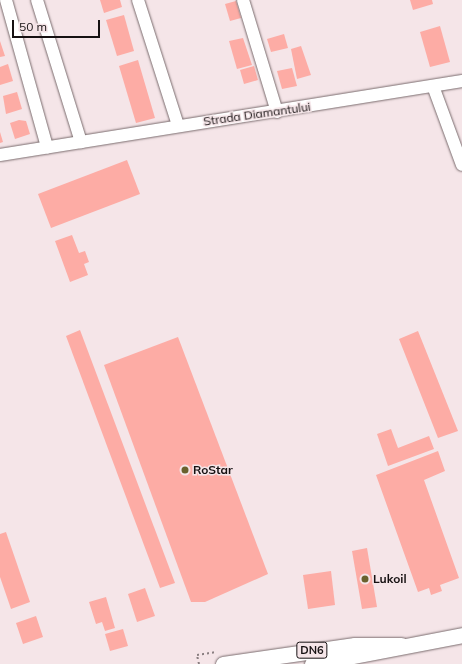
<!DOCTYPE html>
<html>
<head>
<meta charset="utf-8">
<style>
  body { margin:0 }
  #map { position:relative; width:462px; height:664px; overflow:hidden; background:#f5e5e8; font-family:Mulish,sans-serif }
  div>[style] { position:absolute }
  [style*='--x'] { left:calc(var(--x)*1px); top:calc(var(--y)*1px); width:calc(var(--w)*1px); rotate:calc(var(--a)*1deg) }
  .building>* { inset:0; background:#fdaca5 }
  .path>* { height:2px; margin-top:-1px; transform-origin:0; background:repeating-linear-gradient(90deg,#8a7f81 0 2px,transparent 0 5px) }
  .roads { filter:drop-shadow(0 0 1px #7a6c6e) drop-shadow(0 0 1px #7a6c6e) }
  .minor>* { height:12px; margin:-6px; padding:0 6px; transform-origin:6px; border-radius:6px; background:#fff }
  .major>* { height:15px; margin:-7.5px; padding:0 7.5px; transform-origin:7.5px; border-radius:7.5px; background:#fff }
  .dots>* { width:11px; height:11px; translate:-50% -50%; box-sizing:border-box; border:2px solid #f5e5e8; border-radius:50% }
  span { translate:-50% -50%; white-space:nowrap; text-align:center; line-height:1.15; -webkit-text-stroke:3px #f5e5e8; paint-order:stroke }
  .shield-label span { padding:1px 3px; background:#f5e5e8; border:1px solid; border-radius:3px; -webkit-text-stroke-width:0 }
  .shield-label { font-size:11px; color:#161112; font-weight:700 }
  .street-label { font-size:12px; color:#161112 }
  .poi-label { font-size:12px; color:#161112; font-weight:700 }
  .left { translate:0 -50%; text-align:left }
  .scale { position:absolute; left:12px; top:20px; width:88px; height:18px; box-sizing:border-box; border:2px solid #161112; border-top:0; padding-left:5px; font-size:12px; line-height:14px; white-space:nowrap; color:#161112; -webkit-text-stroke:3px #f5e5e8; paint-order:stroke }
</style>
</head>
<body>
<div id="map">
  <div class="building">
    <div style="clip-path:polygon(100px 0,120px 0,122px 7px,104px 13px)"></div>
    <div style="clip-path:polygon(410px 0,432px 0,433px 4px,413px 10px)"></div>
    <div style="clip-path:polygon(236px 1px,241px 18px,230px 21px,225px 4px)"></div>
    <div style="clip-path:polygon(124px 15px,134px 51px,117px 56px,106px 20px)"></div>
    <div style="clip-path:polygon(440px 26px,450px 62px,430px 67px,420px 32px)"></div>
    <div style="clip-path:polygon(284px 34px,288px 48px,271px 52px,267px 39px)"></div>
    <div style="clip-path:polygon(243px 38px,252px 65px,237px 69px,229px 41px)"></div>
    <div style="clip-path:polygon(0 41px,5px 56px,0 57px)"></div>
    <div style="clip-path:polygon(301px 46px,311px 75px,297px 79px,291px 49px)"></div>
    <div style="clip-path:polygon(138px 60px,155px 118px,136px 123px,119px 66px)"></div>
    <div style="clip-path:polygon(8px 64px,13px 81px,0 85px,0 67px)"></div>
    <div style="clip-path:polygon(254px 66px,258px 80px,244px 84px,240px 70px)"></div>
    <div style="clip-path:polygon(292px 68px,297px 86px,282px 89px,277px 71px)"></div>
    <div style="clip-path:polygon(17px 92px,22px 109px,6px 114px,3px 96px)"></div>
    <div style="clip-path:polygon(19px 120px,26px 121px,30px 134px,15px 139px,10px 123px)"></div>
    <div style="clip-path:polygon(0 132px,3px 142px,0 143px)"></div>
    <div style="clip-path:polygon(127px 160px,140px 194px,51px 228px,38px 194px)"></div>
    <div style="clip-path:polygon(72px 235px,79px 253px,85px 251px,89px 262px,84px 264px,88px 275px,70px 282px,55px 241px)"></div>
    <div style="clip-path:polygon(80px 330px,175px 583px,160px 588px,66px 336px)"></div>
    <div style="clip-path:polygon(418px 331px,458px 431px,438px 438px,399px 339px)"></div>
    <div style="clip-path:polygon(178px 337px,268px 574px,205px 602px,191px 602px,104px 365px)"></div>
    <div style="clip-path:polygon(391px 429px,398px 448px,429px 436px,434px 449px,388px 466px,377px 434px)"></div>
    <div style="clip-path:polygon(438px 451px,445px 471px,424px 480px,459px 578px,440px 585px,442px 591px,431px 595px,429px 588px,418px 592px,376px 475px)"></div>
    <div style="clip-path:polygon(6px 532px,30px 602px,11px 609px,0 577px,0 534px)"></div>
    <div style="clip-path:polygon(367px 548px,377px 607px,362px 609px,352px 551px)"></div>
    <div style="clip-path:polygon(331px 571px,335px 605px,308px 609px,303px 575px)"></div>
    <div style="clip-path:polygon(145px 588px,155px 616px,137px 622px,128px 594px)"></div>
    <div style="clip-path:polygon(106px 597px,115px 628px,105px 631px,102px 622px,96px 624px,89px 602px)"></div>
    <div style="clip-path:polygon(36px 616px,43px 637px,23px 644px,16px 623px)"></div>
    <div style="clip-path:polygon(123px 629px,128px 646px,110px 651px,105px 634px)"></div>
  </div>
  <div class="path">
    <div style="--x:199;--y:664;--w:9;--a:-103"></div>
    <div style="--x:197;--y:655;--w:18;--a:-9"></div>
  </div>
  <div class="roads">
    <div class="minor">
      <div style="--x:6;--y:0;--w:153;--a:74.4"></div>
      <div style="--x:37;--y:0;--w:149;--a:72.8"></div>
      <div style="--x:138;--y:0;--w:131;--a:72.3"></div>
      <div style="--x:243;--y:0;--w:117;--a:73.1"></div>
      <div style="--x:433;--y:86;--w:84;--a:69.8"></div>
      <div style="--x:0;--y:155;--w:468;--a:-9.1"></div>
    </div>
    <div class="major">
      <div style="--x:223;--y:664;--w:133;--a:-8.2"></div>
      <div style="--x:355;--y:645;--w:46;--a:0"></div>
      <div style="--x:312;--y:664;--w:153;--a:-10.9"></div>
    </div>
  </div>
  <div class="dots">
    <div style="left:185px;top:470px;background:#69612d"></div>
    <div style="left:365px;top:579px;background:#69612d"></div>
  </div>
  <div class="shield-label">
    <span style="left:312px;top:650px">DN6</span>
  </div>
  <div class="street-label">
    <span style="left:257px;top:114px;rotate:-8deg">Strada Diamantului</span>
  </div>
  <div class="poi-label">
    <span class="left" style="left:193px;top:470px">RoStar</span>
    <span class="left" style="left:373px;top:579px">Lukoil</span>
  </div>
  <div class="scale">50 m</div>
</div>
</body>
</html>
